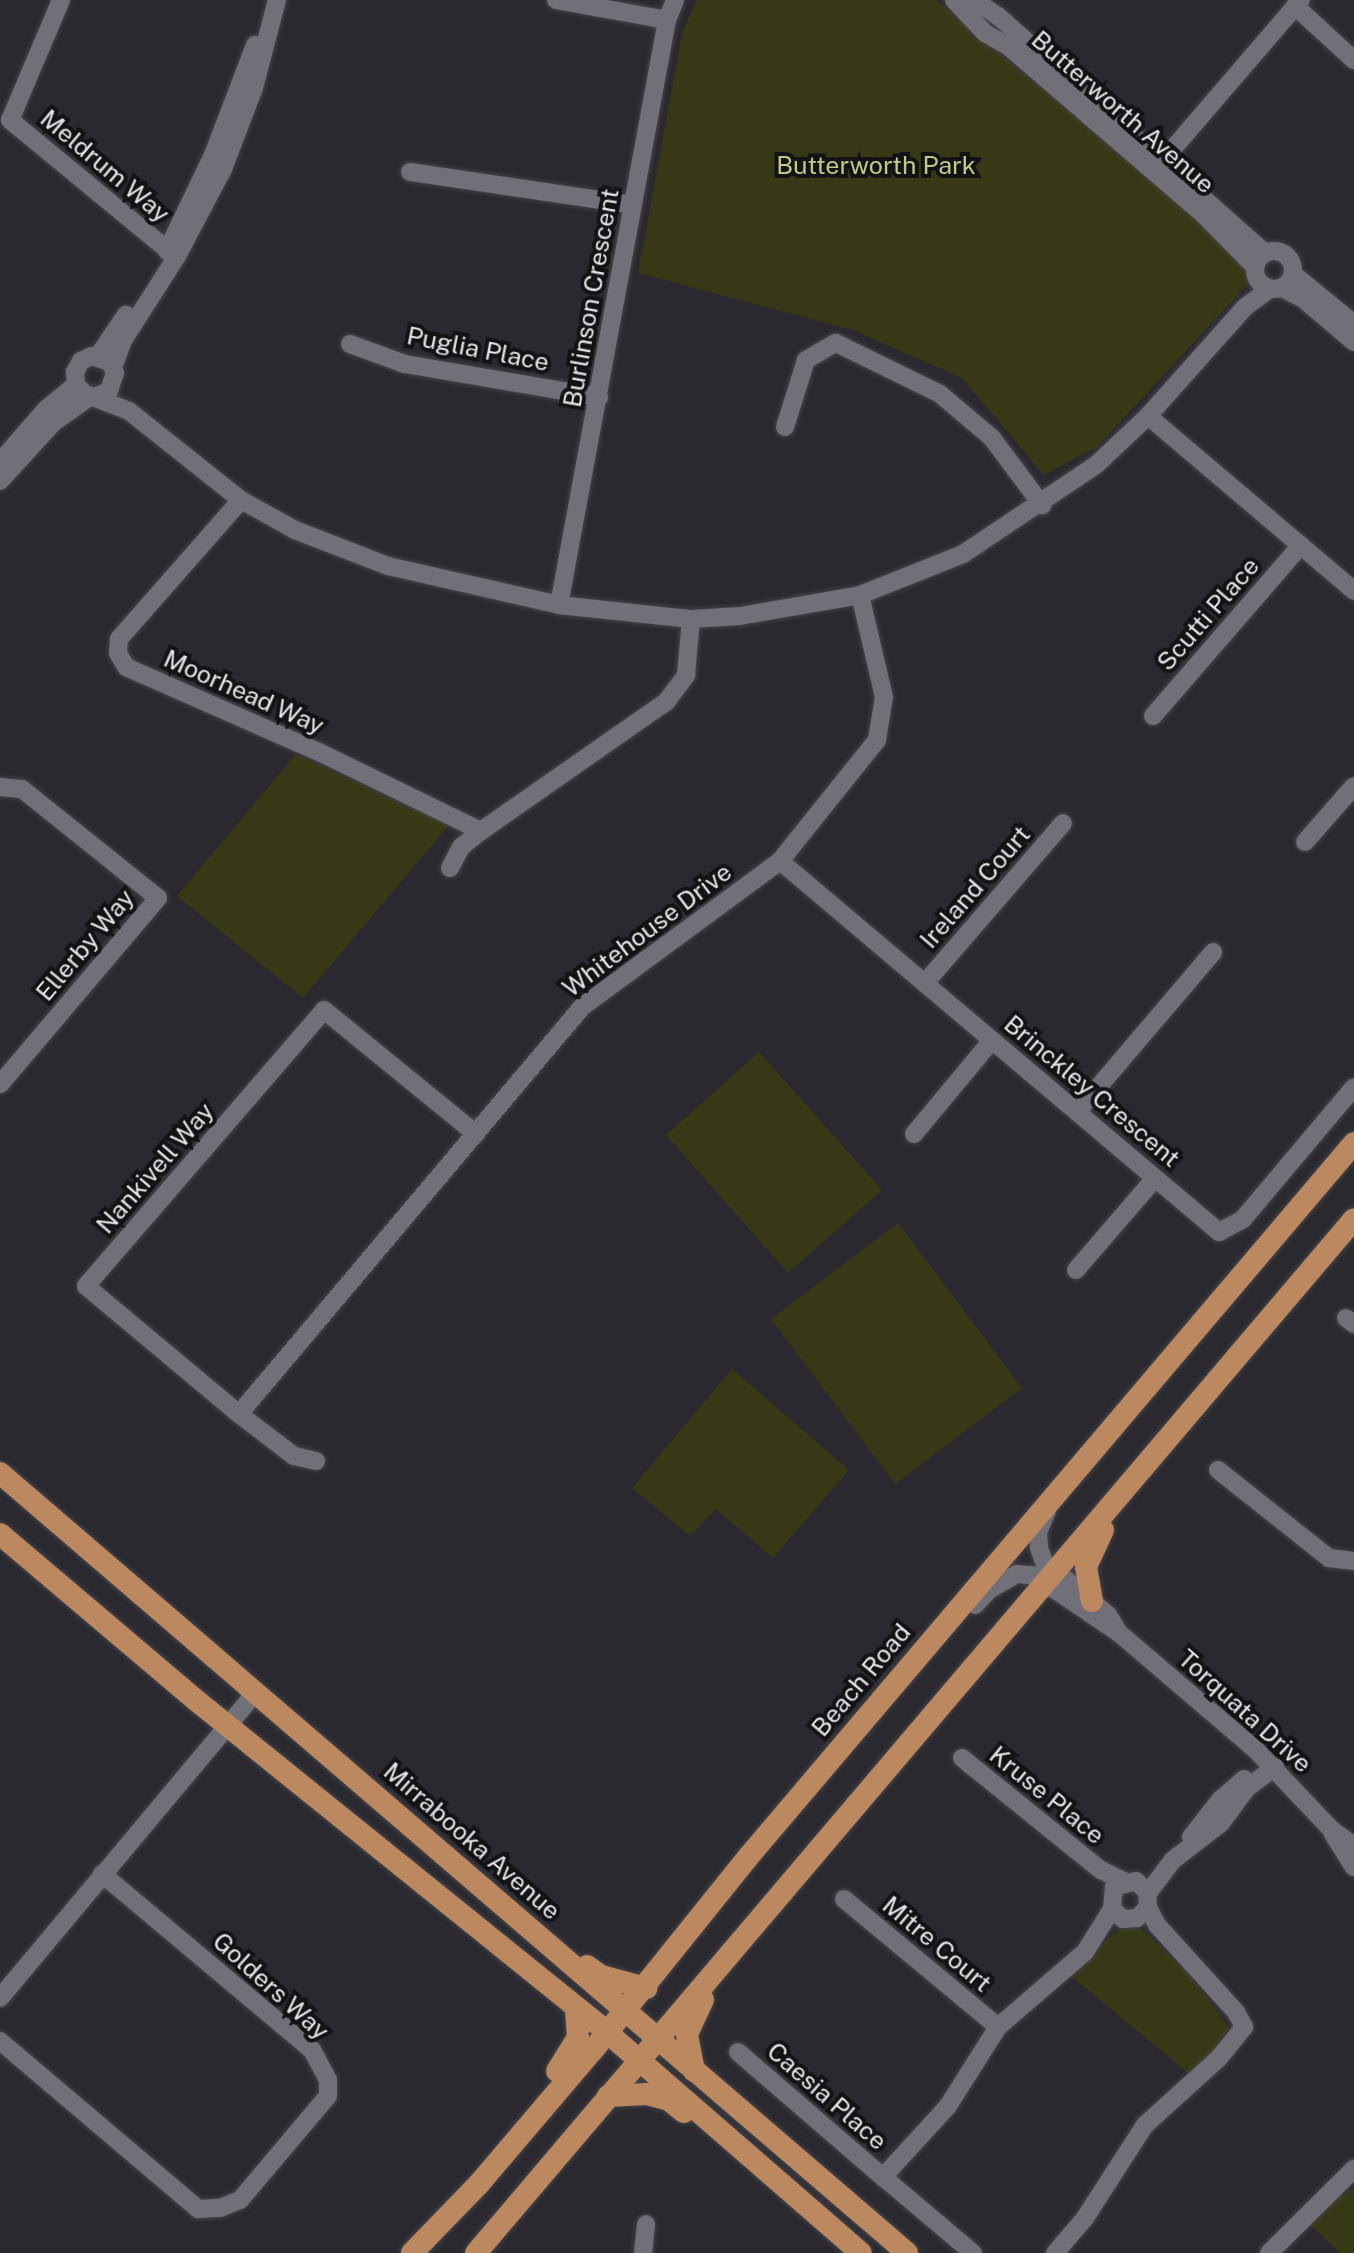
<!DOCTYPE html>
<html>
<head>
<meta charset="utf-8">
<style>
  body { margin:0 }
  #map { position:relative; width:1354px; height:2253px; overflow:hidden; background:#2a292f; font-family:"Public Sans",sans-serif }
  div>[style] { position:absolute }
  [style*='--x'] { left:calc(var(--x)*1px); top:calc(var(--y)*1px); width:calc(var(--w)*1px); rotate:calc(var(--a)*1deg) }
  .green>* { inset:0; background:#373916 }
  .roads { filter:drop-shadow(0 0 2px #454449) drop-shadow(0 0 2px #454449) }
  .minor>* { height:18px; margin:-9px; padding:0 9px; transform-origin:9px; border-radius:9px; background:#716f77 }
  .minor>.ring { margin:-9px; padding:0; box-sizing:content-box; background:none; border:18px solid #716f77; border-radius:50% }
  .major>* { height:22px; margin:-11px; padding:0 11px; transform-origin:11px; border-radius:11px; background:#bb8860 }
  span { translate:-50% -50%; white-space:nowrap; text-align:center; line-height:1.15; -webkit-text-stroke:8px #131215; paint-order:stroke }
  .street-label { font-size:25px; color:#e4e3e7 }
  .park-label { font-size:25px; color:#c3c886 }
</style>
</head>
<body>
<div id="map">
  <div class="green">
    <div style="clip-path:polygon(697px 0,936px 0,1260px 271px,1097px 447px,1044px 475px,962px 378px,853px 330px,638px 273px,682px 33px)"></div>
    <div style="clip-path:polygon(296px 754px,449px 825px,303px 998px,177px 896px)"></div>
    <div style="clip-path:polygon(759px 1052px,882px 1190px,788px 1273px,666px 1135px)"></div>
    <div style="clip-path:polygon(898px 1223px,1022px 1388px,895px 1484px,771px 1319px)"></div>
    <div style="clip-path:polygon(732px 1369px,849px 1470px,773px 1558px,716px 1509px,690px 1536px,632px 1488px)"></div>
    <div style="clip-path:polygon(1137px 1925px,1188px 1973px,1229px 2027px,1214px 2054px,1188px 2073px,1071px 1976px,1115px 1932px)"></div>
    <div style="clip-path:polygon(1354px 2189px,1354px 2253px,1340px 2253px,1309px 2224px,1329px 2200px)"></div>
  </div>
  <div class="roads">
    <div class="minor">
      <div style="--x:61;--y:0;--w:130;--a:113"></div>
      <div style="--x:10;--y:120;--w:214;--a:39.5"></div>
      <div style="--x:556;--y:0;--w:113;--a:10.2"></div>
      <div style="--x:954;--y:0;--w:45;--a:46.8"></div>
      <div style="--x:985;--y:33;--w:28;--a:30"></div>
      <div style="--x:1009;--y:47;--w:256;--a:40.7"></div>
      <div style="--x:1203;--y:214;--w:74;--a:45.5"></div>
      <div style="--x:974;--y:0;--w:29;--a:34"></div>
      <div style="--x:998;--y:16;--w:357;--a:41.6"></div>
      <div style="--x:1295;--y:6;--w:80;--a:42.5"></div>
      <div style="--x:1158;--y:166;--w:219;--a:-49.3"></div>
      <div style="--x:410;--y:172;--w:225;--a:8.4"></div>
      <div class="ring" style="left:1255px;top:251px;width:20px;height:20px"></div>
      <div style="--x:167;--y:251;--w:106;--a:-64.4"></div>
      <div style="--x:213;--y:155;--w:118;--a:-69.1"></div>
      <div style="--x:1293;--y:274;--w:79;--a:39.3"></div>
      <div style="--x:1282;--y:288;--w:22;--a:27"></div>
      <div style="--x:1302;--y:298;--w:68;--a:40.2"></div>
      <div style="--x:350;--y:344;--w:59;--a:20"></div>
      <div style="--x:405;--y:364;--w:197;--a:9.7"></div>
      <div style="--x:98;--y:356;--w:50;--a:-55.7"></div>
      <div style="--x:113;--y:367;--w:30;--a:-69"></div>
      <div style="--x:124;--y:339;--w:98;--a:-57.4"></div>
      <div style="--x:177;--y:256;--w:98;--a:-62.1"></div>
      <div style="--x:223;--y:169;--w:87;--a:-69.1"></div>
      <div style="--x:254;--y:88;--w:91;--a:-75.4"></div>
      <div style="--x:97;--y:396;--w:13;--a:-23"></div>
      <div style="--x:109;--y:391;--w:19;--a:-72"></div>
      <div style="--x:115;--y:373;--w:12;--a:-114"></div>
      <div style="--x:110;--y:362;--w:19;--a:-162"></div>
      <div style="--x:92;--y:356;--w:12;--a:156"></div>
      <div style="--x:81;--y:361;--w:13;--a:119"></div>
      <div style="--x:75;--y:372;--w:13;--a:86"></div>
      <div style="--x:76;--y:385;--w:13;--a:45"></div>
      <div style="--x:85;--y:394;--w:47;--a:21.1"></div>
      <div style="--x:129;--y:411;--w:143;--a:38.5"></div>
      <div style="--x:241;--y:500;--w:62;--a:29.1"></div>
      <div style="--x:295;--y:530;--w:100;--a:21.2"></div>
      <div style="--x:388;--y:566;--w:175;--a:12.8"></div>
      <div style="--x:559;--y:605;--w:133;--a:6.1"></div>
      <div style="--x:691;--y:619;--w:49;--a:-3.5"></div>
      <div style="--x:740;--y:616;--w:122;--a:-9.9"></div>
      <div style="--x:860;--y:595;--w:111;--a:-21.7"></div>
      <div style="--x:963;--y:554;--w:160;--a:-33.8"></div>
      <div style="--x:1096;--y:465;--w:71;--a:-43.3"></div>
      <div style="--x:1148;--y:416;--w:146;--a:-48.3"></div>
      <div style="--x:1245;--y:307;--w:31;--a:-36"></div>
      <div style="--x:1148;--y:416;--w:270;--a:40.3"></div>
      <div style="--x:785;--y:427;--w:70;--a:-72.6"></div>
      <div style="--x:806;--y:360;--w:34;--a:-30"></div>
      <div style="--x:836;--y:343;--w:116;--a:26.1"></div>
      <div style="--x:940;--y:394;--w:68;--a:40.2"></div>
      <div style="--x:992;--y:438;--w:84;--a:53.3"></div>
      <div style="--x:0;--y:462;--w:70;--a:-49"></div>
      <div style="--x:46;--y:409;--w:38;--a:-39"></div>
      <div style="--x:0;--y:481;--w:79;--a:-47.6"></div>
      <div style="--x:53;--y:423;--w:47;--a:-35.4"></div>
      <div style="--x:241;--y:500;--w:185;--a:131.3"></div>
      <div style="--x:119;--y:639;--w:14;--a:94"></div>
      <div style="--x:118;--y:653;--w:16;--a:60"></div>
      <div style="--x:126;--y:667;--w:213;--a:23.8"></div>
      <div style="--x:321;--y:753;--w:178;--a:26"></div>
      <div style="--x:481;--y:831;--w:226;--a:-34.9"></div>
      <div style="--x:666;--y:702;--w:34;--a:-53"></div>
      <div style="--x:686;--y:675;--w:56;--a:-84.9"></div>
      <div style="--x:559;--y:605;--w:595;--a:-79.54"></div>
      <div style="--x:667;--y:20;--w:22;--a:-68"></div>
      <div style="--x:1153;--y:716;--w:226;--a:-49.1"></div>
      <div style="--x:0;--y:787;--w:22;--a:5"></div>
      <div style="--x:22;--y:789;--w:174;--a:38.7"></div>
      <div style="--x:158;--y:898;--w:244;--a:130.3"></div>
      <div style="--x:1305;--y:842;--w:74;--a:-48.8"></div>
      <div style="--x:780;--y:861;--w:575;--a:40.2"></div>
      <div style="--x:1219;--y:1232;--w:27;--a:-28"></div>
      <div style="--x:1243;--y:1219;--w:172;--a:-49.9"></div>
      <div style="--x:450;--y:868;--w:24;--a:-62"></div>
      <div style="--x:461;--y:847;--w:26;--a:-39"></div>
      <div style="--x:925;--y:983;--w:211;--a:-49.2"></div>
      <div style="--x:1077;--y:1112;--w:210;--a:-49.6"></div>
      <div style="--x:914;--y:1134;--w:122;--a:-50.3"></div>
      <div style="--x:1076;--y:1270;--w:121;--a:-49.3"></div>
      <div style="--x:1346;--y:1318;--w:10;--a:37"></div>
      <div style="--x:239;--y:1414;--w:532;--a:-49.88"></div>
      <div style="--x:582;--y:1007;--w:246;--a:-36.4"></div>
      <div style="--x:780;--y:861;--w:155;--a:-51.3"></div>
      <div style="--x:877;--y:740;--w:44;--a:-80.8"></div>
      <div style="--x:884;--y:697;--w:105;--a:-103.2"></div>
      <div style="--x:316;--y:1461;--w:23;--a:-167"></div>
      <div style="--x:294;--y:1456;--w:69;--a:-142.6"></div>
      <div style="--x:239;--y:1414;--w:199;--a:-140.1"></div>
      <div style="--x:86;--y:1286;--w:364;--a:-49.2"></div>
      <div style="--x:324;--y:1010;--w:196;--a:39.2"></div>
      <div style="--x:1218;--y:1470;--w:142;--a:38.4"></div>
      <div style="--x:1329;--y:1558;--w:25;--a:7"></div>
      <div style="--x:1047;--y:1511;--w:23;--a:113"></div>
      <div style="--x:1038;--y:1532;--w:16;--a:86"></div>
      <div style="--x:1039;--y:1548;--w:44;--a:69.9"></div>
      <div style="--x:1054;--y:1589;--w:78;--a:34.1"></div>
      <div style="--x:1119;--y:1633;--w:179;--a:40.5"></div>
      <div style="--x:1255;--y:1749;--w:112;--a:46.5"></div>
      <div style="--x:1332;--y:1830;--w:27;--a:36"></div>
      <div style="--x:975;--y:1605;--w:21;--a:-47"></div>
      <div style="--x:989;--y:1590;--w:32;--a:-30"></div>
      <div style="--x:1017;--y:1574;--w:47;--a:4.9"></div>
      <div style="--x:1064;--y:1578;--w:57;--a:40.1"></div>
      <div style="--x:1108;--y:1615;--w:21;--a:59"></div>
      <div style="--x:962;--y:1758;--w:179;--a:38.9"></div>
      <div style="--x:1101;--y:1870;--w:25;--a:26"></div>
      <div style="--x:1333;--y:1834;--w:39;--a:58"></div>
      <div style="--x:1191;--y:1837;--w:47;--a:-51.9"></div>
      <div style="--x:1220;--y:1800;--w:32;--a:-41"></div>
      <div style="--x:1148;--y:1893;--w:41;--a:-52.9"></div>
      <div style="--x:1173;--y:1860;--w:61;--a:-37.6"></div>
      <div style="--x:1221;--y:1823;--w:44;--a:-53.4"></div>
      <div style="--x:1247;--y:1788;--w:35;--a:-37"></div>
      <div style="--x:844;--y:1899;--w:200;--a:39.7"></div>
      <div style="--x:0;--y:1998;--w:398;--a:-50.1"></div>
      <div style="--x:0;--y:2041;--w:260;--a:40.3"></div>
      <div style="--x:198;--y:2209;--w:22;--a:-3"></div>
      <div style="--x:220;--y:2208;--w:22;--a:-22"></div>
      <div style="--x:240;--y:2200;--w:136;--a:-49.8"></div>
      <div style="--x:328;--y:2096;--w:16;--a:-90"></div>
      <div style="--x:328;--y:2080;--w:34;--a:-118"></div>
      <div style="--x:312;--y:2050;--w:274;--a:-140"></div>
      <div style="--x:738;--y:2052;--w:191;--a:40.8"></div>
      <div style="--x:643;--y:2253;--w:29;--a:-84"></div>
      <div style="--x:973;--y:2253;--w:118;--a:-139.8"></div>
      <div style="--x:883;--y:2177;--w:96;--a:-47.5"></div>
      <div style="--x:948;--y:2106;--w:93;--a:-57.7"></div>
      <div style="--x:998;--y:2027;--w:115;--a:-40.8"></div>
      <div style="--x:1085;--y:1952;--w:51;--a:-57.9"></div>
      <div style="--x:1112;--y:1909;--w:22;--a:-85"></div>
      <div style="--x:1114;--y:1887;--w:23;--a:-15"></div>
      <div style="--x:1136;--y:1881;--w:16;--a:45"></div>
      <div style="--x:1147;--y:1892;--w:15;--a:86"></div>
      <div style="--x:1148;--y:1907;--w:16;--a:135"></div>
      <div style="--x:1137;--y:1918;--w:14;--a:176"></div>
      <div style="--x:1123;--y:1919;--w:15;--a:-138"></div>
      <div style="--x:1055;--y:2253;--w:46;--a:-49.4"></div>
      <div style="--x:1085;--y:2218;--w:111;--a:-57.2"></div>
      <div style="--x:1145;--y:2125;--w:100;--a:-42.2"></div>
      <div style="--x:1219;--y:2058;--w:40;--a:-51"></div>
      <div style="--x:1244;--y:2027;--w:17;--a:-118"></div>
      <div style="--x:1236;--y:2012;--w:118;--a:-132.2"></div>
      <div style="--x:1157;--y:1925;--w:20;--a:-117"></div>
      <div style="--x:1269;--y:2253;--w:120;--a:-44.7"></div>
    </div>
    <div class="major">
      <div style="--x:0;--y:1473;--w:1196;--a:40.69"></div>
      <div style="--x:0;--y:1534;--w:258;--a:40.3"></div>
      <div style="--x:197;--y:1701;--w:519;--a:38.9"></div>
      <div style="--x:601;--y:2027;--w:344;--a:41"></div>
      <div style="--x:1092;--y:1601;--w:35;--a:-100"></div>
      <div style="--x:1086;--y:1567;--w:41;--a:-65.3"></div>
      <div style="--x:587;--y:1966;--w:17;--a:36"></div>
      <div style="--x:601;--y:1976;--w:47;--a:14.9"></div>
      <div style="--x:557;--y:2071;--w:39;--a:-58"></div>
      <div style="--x:578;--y:2038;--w:31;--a:-94"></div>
      <div style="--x:694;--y:2071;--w:38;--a:-101"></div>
      <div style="--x:687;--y:2034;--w:38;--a:-65"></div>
      <div style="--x:608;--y:2096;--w:39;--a:-3"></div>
      <div style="--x:647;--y:2094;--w:23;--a:15"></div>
      <div style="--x:669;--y:2100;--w:19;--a:39"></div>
      <div style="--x:412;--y:2253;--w:95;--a:-45.9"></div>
      <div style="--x:478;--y:2185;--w:177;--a:-49.6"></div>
      <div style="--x:593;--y:2050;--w:249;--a:-51.2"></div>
      <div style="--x:749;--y:1856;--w:935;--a:-49.68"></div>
      <div style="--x:476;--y:2253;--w:1356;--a:-49.66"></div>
    </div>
  </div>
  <div class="street-label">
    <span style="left:1123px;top:112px;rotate:41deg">Butterworth Avenue</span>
    <span style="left:105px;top:166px;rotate:40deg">Meldrum Way</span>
    <span style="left:591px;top:298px;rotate:-80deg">Burlinson Crescent</span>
    <span style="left:478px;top:349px;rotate:11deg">Puglia Place</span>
    <span style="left:1208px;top:614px;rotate:-49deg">Scutti Place</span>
    <span style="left:244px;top:692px;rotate:24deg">Moorhead Way</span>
    <span style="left:975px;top:887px;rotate:-49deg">Ireland Court</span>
    <span style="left:647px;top:930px;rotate:-37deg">Whitehouse Drive</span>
    <span style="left:85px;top:945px;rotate:-50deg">Ellerby Way</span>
    <span style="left:1092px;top:1091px;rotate:40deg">Brinckley Crescent</span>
    <span style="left:155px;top:1168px;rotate:-49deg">Nankivell Way</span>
    <span style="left:861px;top:1680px;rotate:-50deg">Beach Road</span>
    <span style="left:1245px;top:1711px;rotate:42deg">Torquata Drive</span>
    <span style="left:1047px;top:1795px;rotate:39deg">Kruse Place</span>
    <span style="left:472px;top:1841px;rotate:41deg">Mirrabooka Avenue</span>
    <span style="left:937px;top:1944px;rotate:40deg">Mitre Court</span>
    <span style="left:271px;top:1986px;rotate:42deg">Golders Way</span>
    <span style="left:827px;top:2096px;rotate:41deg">Caesia Place</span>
  </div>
  <div class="park-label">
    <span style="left:876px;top:165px">Butterworth Park</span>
  </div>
</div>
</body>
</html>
